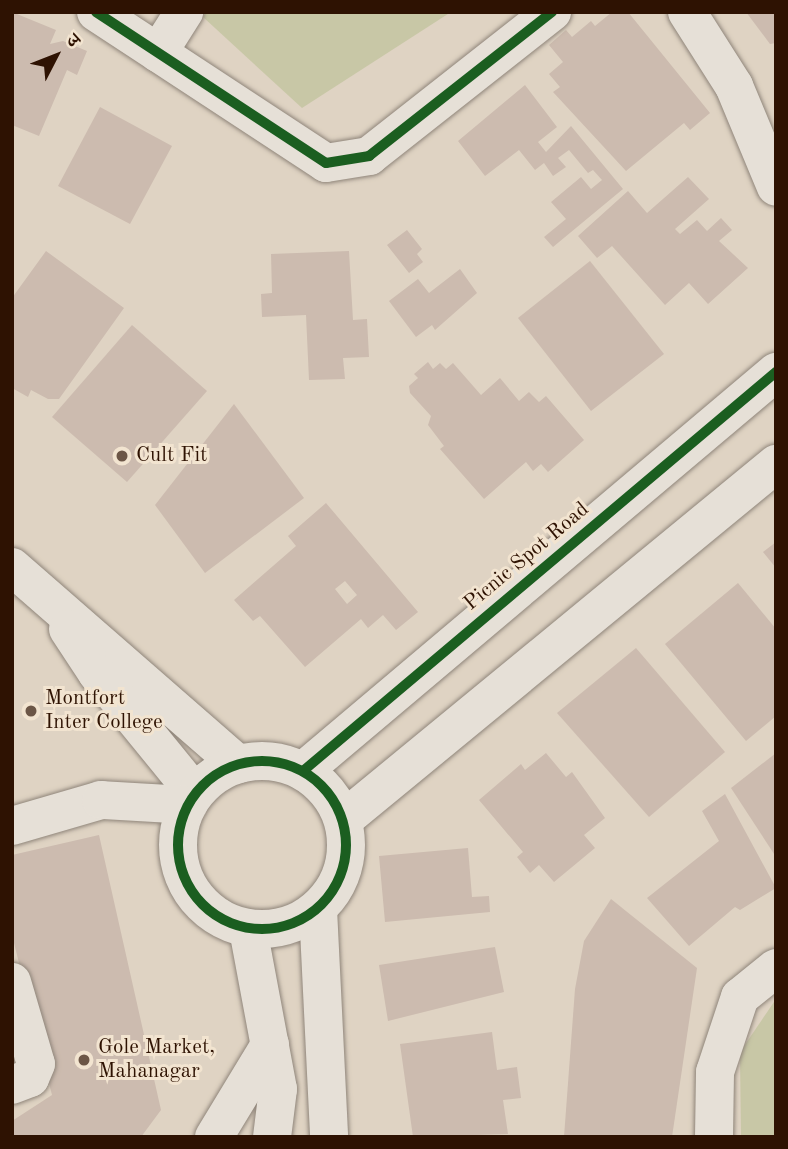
<!DOCTYPE html>
<html>
<head>
<meta charset="utf-8">
<style>
  body { margin:0 }
  #map { position:relative; width:788px; height:1149px; overflow:hidden; background:#dfd3c3; font-family:"Old Standard TT","Noto Serif Devanagari",serif }
  div>[style] { position:absolute }
  [style*='--x'] { left:calc(var(--x)*1px); top:calc(var(--y)*1px); width:calc(var(--w)*1px); rotate:calc(var(--a)*1deg) }
  .green>* { inset:0; background:#c8c7a6 }
  .building>* { inset:0; background:#ccbbaf }
  .roads { filter:drop-shadow(0 0 2px #8f857a) drop-shadow(0 0 2px #8f857a) }
  .minor>* { height:38px; margin:-19px; padding:0 19px; transform-origin:19px; border-radius:19px; background:#e6e0d7 }
  .minor>.ring { margin:-19px; padding:0; box-sizing:content-box; background:none; border:38px solid #e6e0d7; border-radius:50% }
  .cycleway>* { height:10px; margin:-5px; padding:0 5px; transform-origin:5px; border-radius:5px; background:#1b5e20 }
  .cycleway>.ring { margin:-5px; padding:0; box-sizing:content-box; background:none; border:10px solid #1b5e20; border-radius:50% }
  .dots>* { width:19px; height:19px; translate:-50% -50%; box-sizing:border-box; border:4px solid #f2e4d0; border-radius:50% }
  span { translate:-50% -50%; white-space:nowrap; text-align:center; line-height:1.15; -webkit-text-stroke:6px #f2e4d0; paint-order:stroke }
  .poi-label { font-size:21px; color:#2e1202 }
  .left { translate:0 -50%; text-align:left }
  .street-label { font-size:21px; color:#2e1202 }
  .frame { position:absolute; inset:0; border:14px solid #2e1202; pointer-events:none }
  .north { position:absolute; left:21px; top:21px; width:70px; height:70px; -webkit-text-stroke:5px #f2e4d0; paint-order:stroke; rotate:48deg; font-size:19px; font-weight:700; line-height:28px; text-align:center; color:#2e1202 }
  .north::after { content:''; display:block; margin:auto; width:24px; height:32px; background:#2e1202; clip-path:polygon(50% 0,100% 100%,50% 72%,0 100%) }
</style>
</head>
<body>
<div id="map">
  <div class="green">
    <div style="clip-path:polygon(206px 12px,451px 12px,302px 108px,203px 17px)"></div>
    <div style="clip-path:polygon(776px 999px,776px 1137px,741px 1137px,740px 1052px)"></div>
  </div>
  <div class="building">
    <div style="clip-path:polygon(12px 12px,56px 30px,50px 44px,63px 41px,87px 51px,77px 75px,67px 70px,39px 136px,12px 125px)"></div>
    <div style="clip-path:polygon(612px 12px,628px 12px,710px 113px,690px 130px,684px 123px,626px 171px,553px 92px,560px 87px,549px 74px,563px 62px,549px 45px,566px 30px,572px 37px,591px 21px,595px 26px)"></div>
    <div style="clip-path:polygon(746px 12px,776px 12px,776px 43px,770px 44px)"></div>
    <div style="clip-path:polygon(525px 85px,557px 127px,538px 142px,546px 152px,571px 126px,623px 189px,553px 247px,544px 237px,566px 219px,551px 202px,581px 177px,591px 189px,602px 180px,593px 170px,588px 173px,569px 150px,558px 158px,566px 167px,553px 176px,544px 163px,535px 170px,519px 150px,485px 176px,458px 141px)"></div>
    <div style="clip-path:polygon(100px 107px,172px 146px,130px 224px,58px 186px)"></div>
    <div style="clip-path:polygon(688px 177px,709px 199px,675px 229px,680px 234px,697px 220px,707px 231px,721px 218px,732px 230px,719px 241px,748px 268px,708px 304px,689px 283px,665px 305px,612px 246px,597px 258px,578px 236px,628px 191px,647px 213px)"></div>
    <div style="clip-path:polygon(407px 230px,422px 249px,417px 254px,423px 262px,409px 273px,387px 245px)"></div>
    <div style="clip-path:polygon(46px 251px,124px 308px,59px 399px,48px 399px,31px 390px,28px 397px,12px 388px,12px 298px)"></div>
    <div style="clip-path:polygon(349px 251px,353px 320px,367px 319px,369px 357px,343px 358px,345px 379px,309px 380px,306px 315px,262px 317px,261px 294px,272px 293px,271px 254px)"></div>
    <div style="clip-path:polygon(590px 261px,664px 354px,591px 411px,518px 318px)"></div>
    <div style="clip-path:polygon(460px 269px,477px 293px,435px 330px,432px 325px,416px 337px,389px 301px,418px 279px,429px 293px)"></div>
    <div style="clip-path:polygon(132px 325px,207px 391px,127px 482px,52px 417px)"></div>
    <div style="clip-path:polygon(428px 362px,433px 369px,440px 363px,446px 369px,453px 363px,481px 395px,500px 378px,519px 401px,529px 392px,539px 402px,546px 396px,584px 440px,548px 472px,541px 464px,533px 471px,526px 462px,484px 499px,440px 449px,444px 446px,428px 425px,431px 416px,410px 393px,409px 386px,418px 378px,414px 374px)"></div>
    <div style="clip-path:polygon(234px 404px,304px 498px,205px 573px,155px 505px)"></div>
    <div style="clip-path:polygon(evenodd,326px 503px,418px 612px,396px 630px,383px 615px,368px 628px,361px 619px,305px 667px,260px 616px,253px 621px,234px 600px,296px 546px,288px 536px,326px 503px,345px 581px,357px 595px,347px 604px,335px 589px,345px 581px)"></div>
    <div style="clip-path:polygon(776px 542px,776px 568px,763px 552px)"></div>
    <div style="clip-path:polygon(738px 583px,776px 629px,776px 716px,746px 741px,665px 644px)"></div>
    <div style="clip-path:polygon(636px 648px,725px 752px,649px 817px,557px 713px)"></div>
    <div style="clip-path:polygon(546px 753px,566px 777px,572px 772px,605px 818px,584px 835px,595px 848px,554px 882px,539px 865px,530px 873px,517px 857px,523px 852px,479px 800px,521px 764px,525px 770px)"></div>
    <div style="clip-path:polygon(776px 753px,776px 857px,731px 788px)"></div>
    <div style="clip-path:polygon(725px 794px,776px 888px,740px 910px,735px 907px,689px 946px,647px 898px,719px 841px,702px 811px)"></div>
    <div style="clip-path:polygon(99px 835px,161px 1110px,141px 1137px,12px 1137px,12px 1121px,52px 1095px,12px 935px,12px 855px)"></div>
    <div style="clip-path:polygon(468px 848px,472px 897px,489px 896px,490px 912px,385px 922px,379px 856px)"></div>
    <div style="clip-path:polygon(611px 899px,697px 968px,672px 1137px,564px 1137px,575px 989px,584px 941px)"></div>
    <div style="clip-path:polygon(495px 947px,504px 992px,388px 1021px,379px 965px)"></div>
    <div style="clip-path:polygon(492px 1032px,497px 1070px,517px 1067px,521px 1098px,503px 1100px,508px 1134px,413px 1137px,400px 1044px)"></div>
  </div>
  <div class="roads">
    <div class="minor">
      <div style="--x:96;--y:12;--w:275;--a:33.3"></div>
      <div style="--x:326;--y:163;--w:44;--a:-9.2"></div>
      <div style="--x:369;--y:156;--w:233;--a:-38.2"></div>
      <div style="--x:687;--y:12;--w:88;--a:57.6"></div>
      <div style="--x:734;--y:86;--w:109;--a:67.4"></div>
      <div style="--x:158;--y:53;--w:49;--a:-57.6"></div>
      <div style="--x:12;--y:567;--w:300;--a:41.1"></div>
      <div style="--x:68;--y:629;--w:53;--a:56.6"></div>
      <div style="--x:97;--y:673;--w:155;--a:50.8"></div>
      <div class="ring" style="left:178px;top:761px;width:130px;height:130px"></div>
      <div style="--x:303;--y:771;--w:619;--a:-40.15"></div>
      <div style="--x:343;--y:820;--w:561;--a:-39.43"></div>
      <div style="--x:12;--y:826;--w:93;--a:-16.3"></div>
      <div style="--x:101;--y:800;--w:87;--a:3.3"></div>
      <div style="--x:318;--y:909;--w:228;--a:87.2"></div>
      <div style="--x:248;--y:929;--w:163;--a:79.4"></div>
      <div style="--x:278;--y:1089;--w:48;--a:97.1"></div>
      <div style="--x:12;--y:982;--w:85;--a:73.7"></div>
      <div style="--x:36;--y:1064;--w:15;--a:113"></div>
      <div style="--x:30;--y:1078;--w:19;--a:159"></div>
      <div style="--x:214;--y:1137;--w:108;--a:-58.7"></div>
      <div style="--x:714;--y:1137;--w:65;--a:-89.1"></div>
      <div style="--x:715;--y:1072;--w:79;--a:-71.6"></div>
      <div style="--x:740;--y:997;--w:46;--a:-38.9"></div>
    </div>
  </div>
  <div class="cycleway">
    <div style="--x:96;--y:12;--w:275;--a:33.3"></div>
    <div style="--x:326;--y:163;--w:44;--a:-9.2"></div>
    <div style="--x:369;--y:156;--w:233;--a:-38.2"></div>
    <div class="ring" style="left:178px;top:761px;width:158px;height:158px"></div>
    <div style="--x:303;--y:771;--w:619;--a:-40.15"></div>
  </div>
  <div class="dots">
    <div style="left:122px;top:456px;background:#6c5646"></div>
    <div style="left:31px;top:711px;background:#6c5646"></div>
    <div style="left:84px;top:1060px;background:#6c5646"></div>
  </div>
  <div class="poi-label">
    <span class="left" style="left:136px;top:456px">Cult Fit</span>
    <span class="left" style="left:45px;top:711px">Montfort<br>Inter College</span>
    <span class="left" style="left:98px;top:1060px">Gole Market,<br>Mahanagar</span>
  </div>
  <div class="street-label">
    <span style="left:527px;top:557px;rotate:-40deg">Picnic Spot Road</span>
  </div>
  <div class="frame"></div>
  <div class="north">उ</div>
</div>
</body>
</html>
